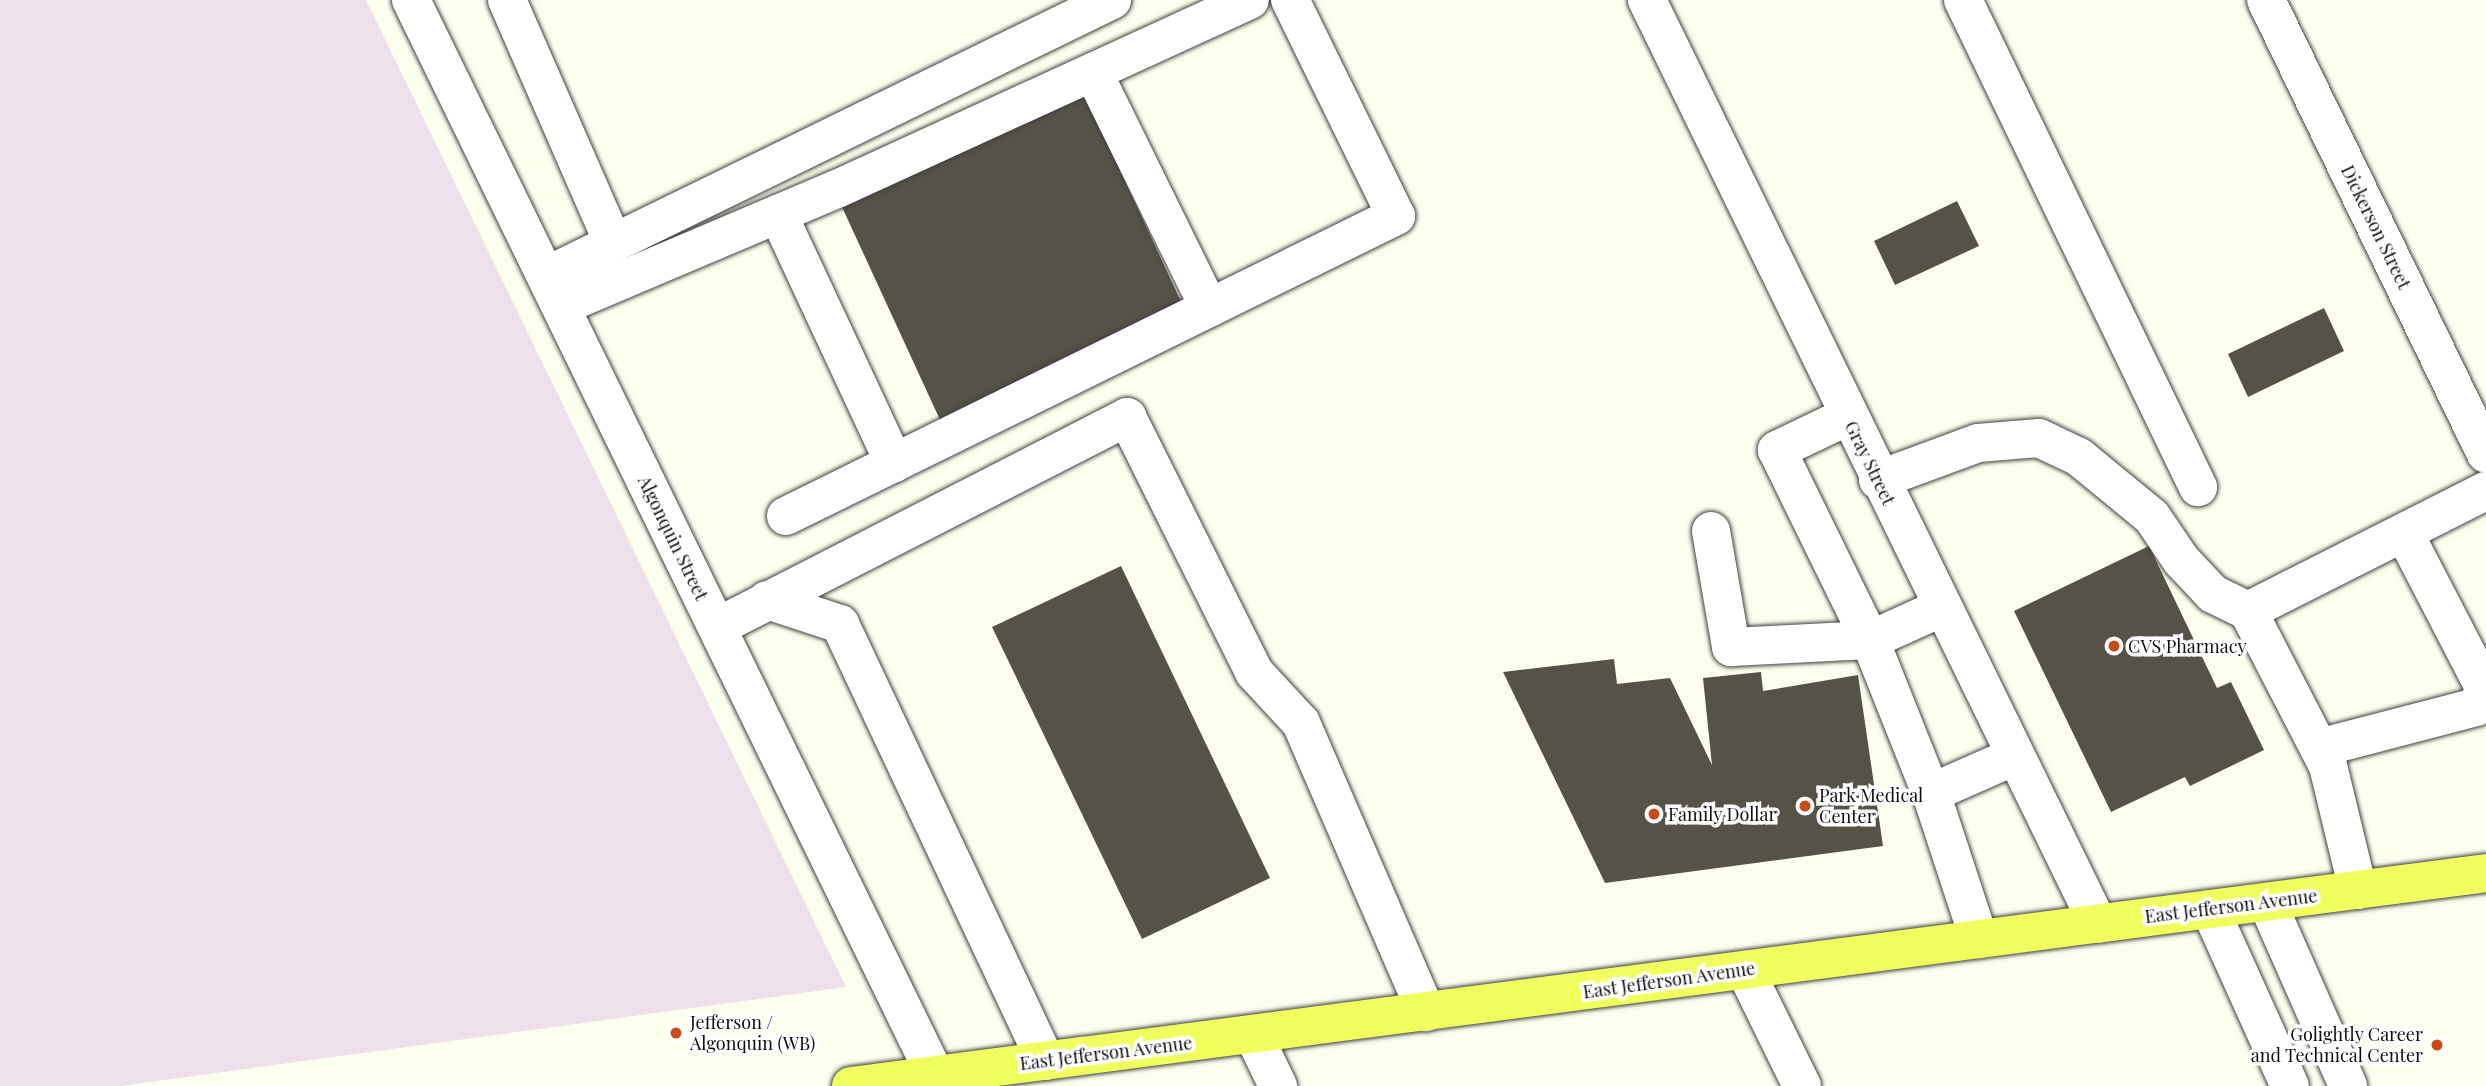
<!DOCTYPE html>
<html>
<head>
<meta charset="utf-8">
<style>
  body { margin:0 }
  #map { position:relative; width:2486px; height:1086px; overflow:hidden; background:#fcffed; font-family:"Playfair Display",serif }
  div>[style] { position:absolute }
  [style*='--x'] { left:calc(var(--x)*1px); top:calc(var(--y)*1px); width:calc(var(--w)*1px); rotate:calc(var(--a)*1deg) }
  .industrial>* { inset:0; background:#ede0ea }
  .building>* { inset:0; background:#565248 }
  .roads { filter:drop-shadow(0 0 2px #404040) drop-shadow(0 0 2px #404040) }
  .minor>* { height:38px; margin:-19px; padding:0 19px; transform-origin:19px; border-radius:19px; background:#fff }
  .major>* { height:38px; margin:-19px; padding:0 19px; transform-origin:19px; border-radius:19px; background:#f0ff5d }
  .dots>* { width:19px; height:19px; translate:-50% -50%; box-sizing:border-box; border:4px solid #fff; border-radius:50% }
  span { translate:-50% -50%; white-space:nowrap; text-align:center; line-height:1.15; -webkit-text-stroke:7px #fff; paint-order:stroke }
  .street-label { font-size:18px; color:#0d0d0d }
  .poi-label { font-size:18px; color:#0d0d0d }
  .left { translate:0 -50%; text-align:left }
  .right { translate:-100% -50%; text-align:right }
</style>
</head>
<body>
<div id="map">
  <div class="industrial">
    <div style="clip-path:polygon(0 0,366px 0,846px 987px,121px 1086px,0 1086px)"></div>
  </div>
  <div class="building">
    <div style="clip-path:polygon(1085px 95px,1185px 310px,941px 422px,842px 207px)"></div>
    <div style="clip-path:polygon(1957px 201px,1979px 246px,1895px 285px,1874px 241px)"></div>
    <div style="clip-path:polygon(2324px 308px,2344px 351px,2248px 397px,2228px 354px)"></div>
    <div style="clip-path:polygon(2149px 546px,2217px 688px,2231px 682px,2264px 750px,2190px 786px,2185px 777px,2111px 812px,2014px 611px)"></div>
    <div style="clip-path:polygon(1121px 566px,1270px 878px,1142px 939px,992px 627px)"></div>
    <div style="clip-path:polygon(1614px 659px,1617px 684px,1670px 678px,1712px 765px,1703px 678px,1761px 672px,1763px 691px,1858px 675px,1883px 846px,1605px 883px,1503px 672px)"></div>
  </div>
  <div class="roads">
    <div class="minor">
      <div style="--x:411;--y:0;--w:1196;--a:64.01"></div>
      <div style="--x:507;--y:0;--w:265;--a:66.4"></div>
      <div style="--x:1647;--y:0;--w:1028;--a:63.98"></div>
      <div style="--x:1963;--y:0;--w:541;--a:64.24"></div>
      <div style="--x:2266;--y:0;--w:504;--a:64.15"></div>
      <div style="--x:1093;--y:72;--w:263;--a:63.8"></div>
      <div style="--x:778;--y:214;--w:275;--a:65"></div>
      <div style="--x:546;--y:276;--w:630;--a:-26"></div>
      <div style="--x:561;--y:306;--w:300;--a:-23"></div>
      <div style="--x:837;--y:189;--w:454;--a:-24.6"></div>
      <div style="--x:1848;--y:416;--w:79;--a:154.4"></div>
      <div style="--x:1777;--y:450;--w:212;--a:63.9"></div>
      <div style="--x:1870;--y:640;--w:165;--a:68.3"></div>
      <div style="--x:1931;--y:793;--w:154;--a:71.8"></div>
      <div style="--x:1878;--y:480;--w:107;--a:-20.3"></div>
      <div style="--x:1978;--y:443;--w:61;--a:-4.7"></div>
      <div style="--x:2039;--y:438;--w:44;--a:25.4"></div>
      <div style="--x:2079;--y:457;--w:94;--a:39.4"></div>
      <div style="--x:2152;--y:517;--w:52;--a:56"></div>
      <div style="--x:2181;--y:560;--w:47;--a:46.7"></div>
      <div style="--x:2213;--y:594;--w:39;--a:26"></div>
      <div style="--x:786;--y:516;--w:680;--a:-26.19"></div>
      <div style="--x:1396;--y:216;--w:241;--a:-116.1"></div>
      <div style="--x:1711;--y:531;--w:118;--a:80.2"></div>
      <div style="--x:1731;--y:647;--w:139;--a:-2.9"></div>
      <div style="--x:1870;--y:640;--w:78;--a:-24.3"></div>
      <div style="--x:767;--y:600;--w:77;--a:18.2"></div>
      <div style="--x:840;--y:624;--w:483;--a:64.8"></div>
      <div style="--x:717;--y:627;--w:461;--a:-27.1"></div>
      <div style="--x:1127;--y:417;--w:285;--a:63.5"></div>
      <div style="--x:1254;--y:672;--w:69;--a:47.3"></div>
      <div style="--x:1301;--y:723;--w:315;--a:66.6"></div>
      <div style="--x:2319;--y:748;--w:162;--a:-14.6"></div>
      <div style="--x:2476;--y:707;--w:20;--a:-63"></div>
      <div style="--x:2485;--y:689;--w:176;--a:-117.4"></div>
      <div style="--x:1931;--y:793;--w:92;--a:-23.8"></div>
      <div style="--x:2358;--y:890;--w:128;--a:-103.6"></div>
      <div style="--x:2328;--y:766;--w:174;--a:-117.3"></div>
      <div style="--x:2248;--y:611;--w:267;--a:-26.8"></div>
      <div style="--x:2267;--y:902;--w:201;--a:66.2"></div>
      <div style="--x:2210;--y:909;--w:194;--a:65.7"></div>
      <div style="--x:1745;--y:970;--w:129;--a:63.8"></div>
      <div style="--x:1253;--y:1034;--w:58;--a:64.3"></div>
    </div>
    <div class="major">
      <div style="--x:851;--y:1086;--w:1649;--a:-7.42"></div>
    </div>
  </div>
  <div class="dots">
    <div style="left:2114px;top:646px;background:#c74c1a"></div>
    <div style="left:1805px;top:806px;background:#c74c1a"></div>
    <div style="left:1654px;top:814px;background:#c74c1a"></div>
    <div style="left:676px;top:1033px;background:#c74c1a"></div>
    <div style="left:2437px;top:1045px;background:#c74c1a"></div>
  </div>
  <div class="street-label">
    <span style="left:2376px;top:227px;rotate:64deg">Dickerson Street</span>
    <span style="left:1870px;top:463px;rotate:64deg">Gray Street</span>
    <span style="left:673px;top:538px;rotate:64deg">Algonquin Street</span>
    <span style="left:2231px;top:906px;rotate:-7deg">East Jefferson Avenue</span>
    <span style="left:1669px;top:980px;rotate:-8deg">East Jefferson Avenue</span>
    <span style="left:1106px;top:1053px;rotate:-7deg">East Jefferson Avenue</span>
  </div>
  <div class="poi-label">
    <span class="left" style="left:2128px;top:646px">CVS Pharmacy</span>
    <span class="left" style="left:1819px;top:806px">Park Medical<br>Center</span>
    <span class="left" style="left:1668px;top:814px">Family Dollar</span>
    <span class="left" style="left:690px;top:1033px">Jefferson /<br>Algonquin (WB)</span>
    <span class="right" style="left:2423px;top:1045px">Golightly Career<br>and Technical Center</span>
  </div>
</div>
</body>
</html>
